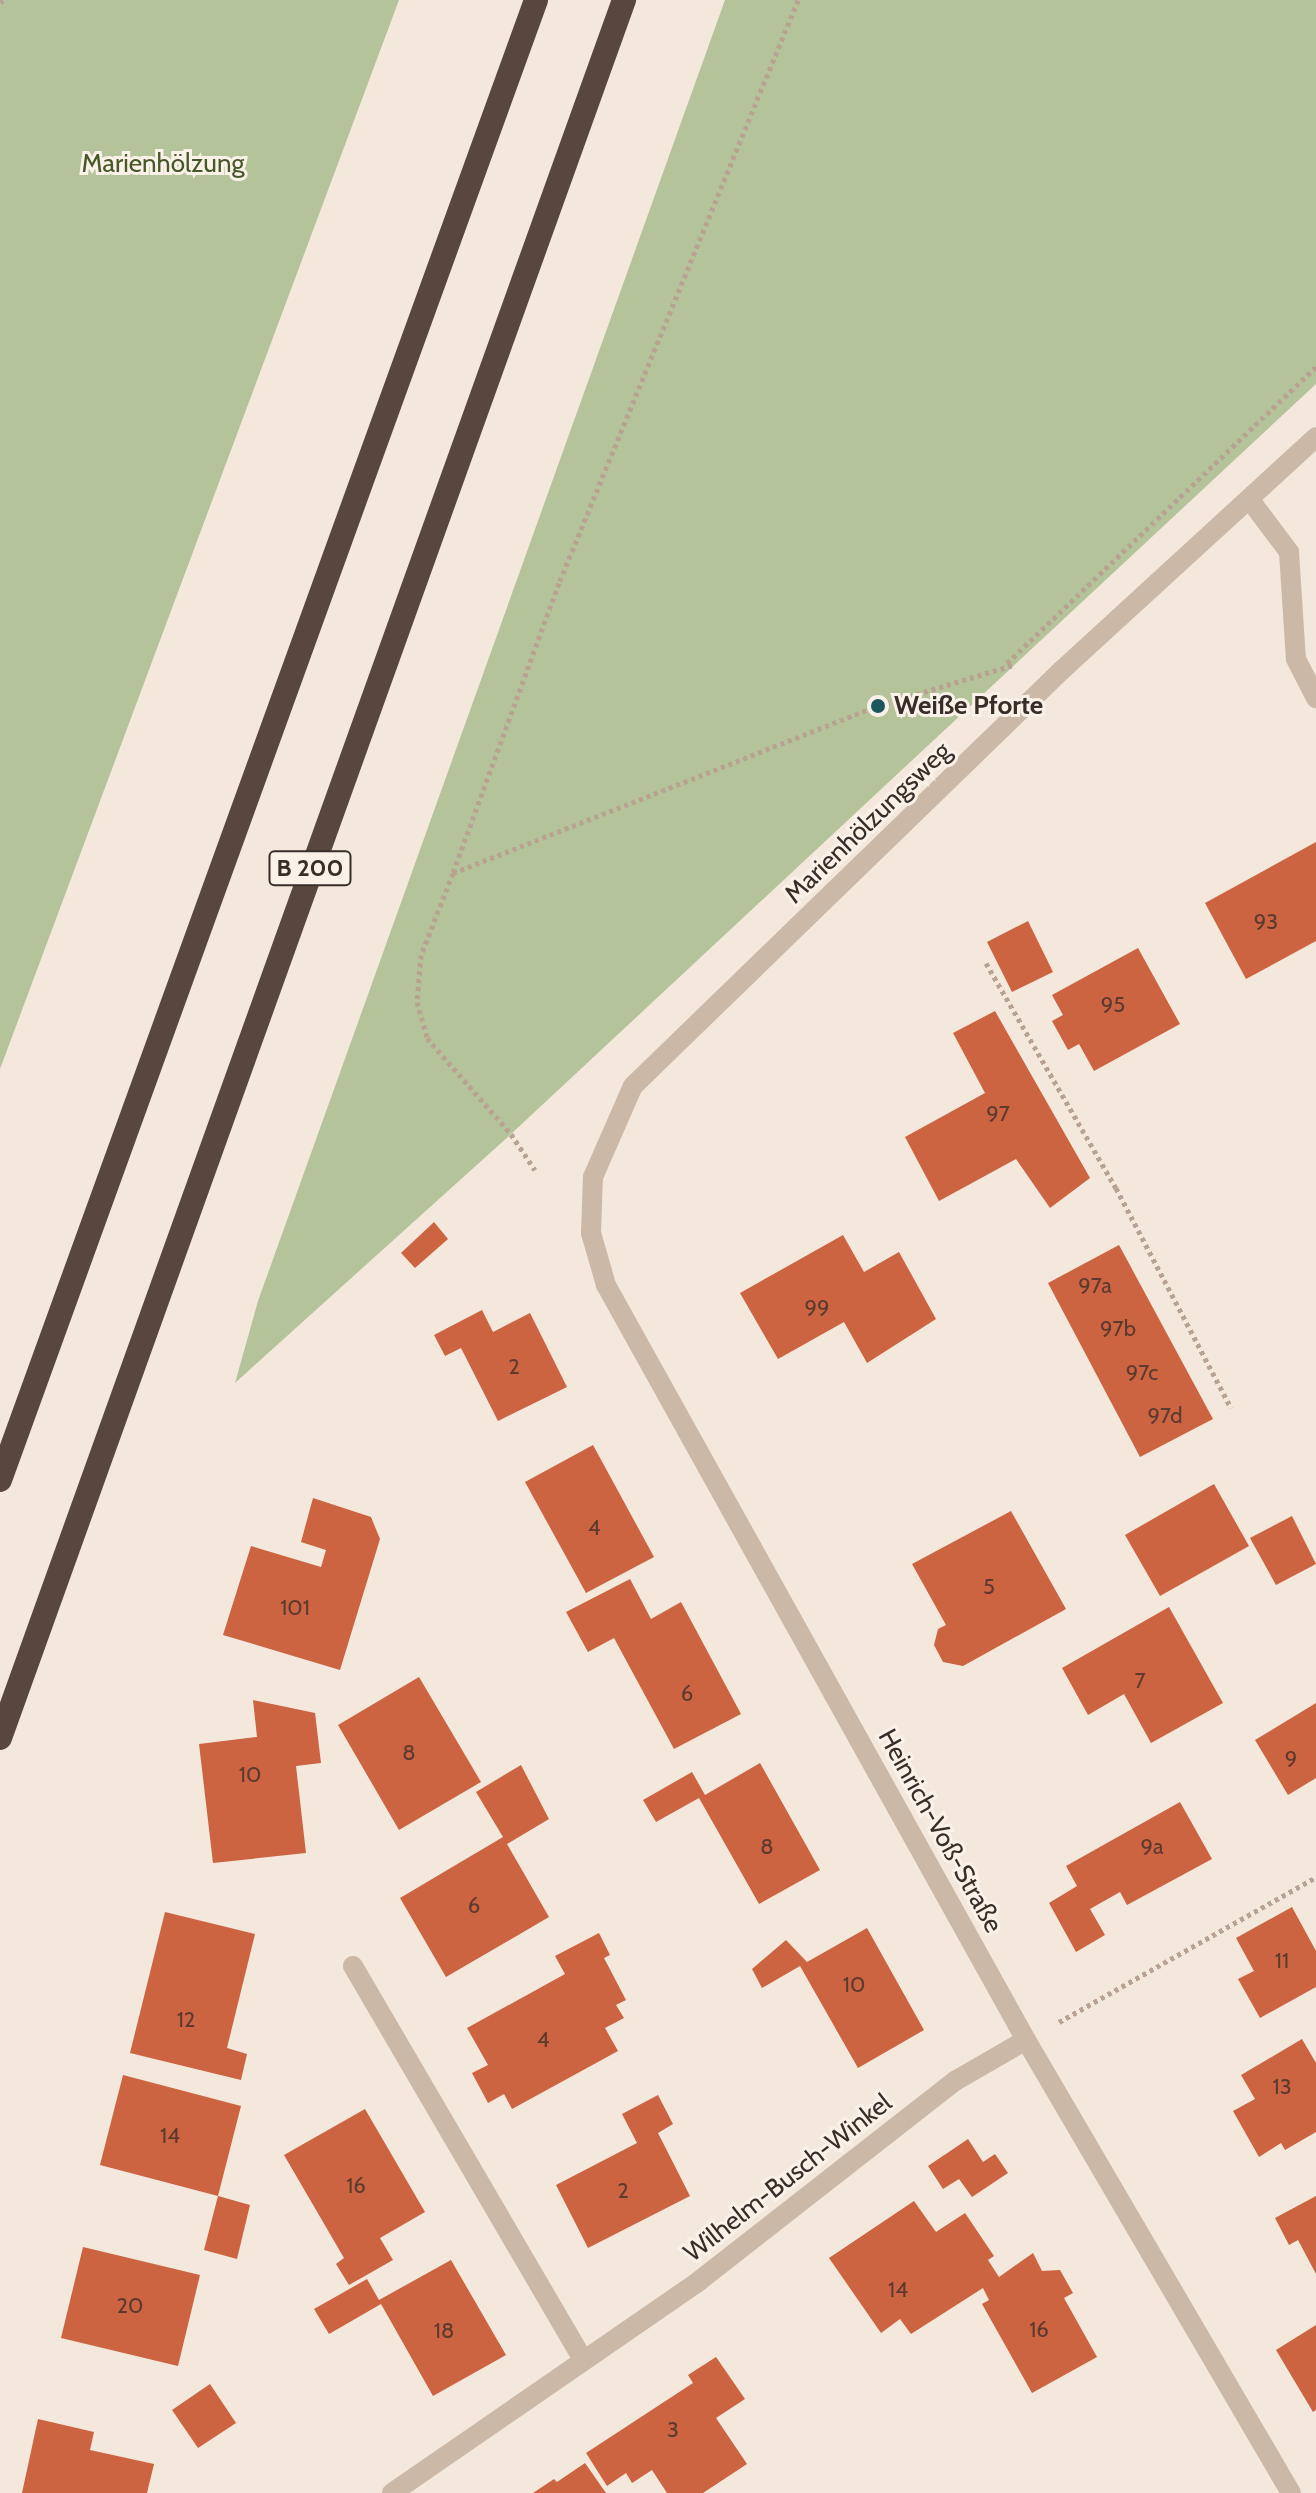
<!DOCTYPE html>
<meta charset="utf-8">
<style>
body{margin:0}
#map{position:relative;width:1316px;height:2493px;overflow:hidden;background:#f3e8db;font-family:Cabin,sans-serif}
div>[style]{position:absolute}
.green>*{inset:0;background:#b5c39b}
.building>*{inset:0;background:#cc6341}
.path>*{height:5px;margin-top:-2.5px;transform-origin:0;background:repeating-linear-gradient(90deg,#b8a291 0 4px,transparent 0 8px)}
.minor>*{height:20px;margin:-10px;padding:0 10px;transform-origin:10px;border-radius:10px;background:#ccb8a7}
.highway>*{height:24px;margin:-12px;padding:0 12px;transform-origin:12px;border-radius:12px;background:#59473e}
.dots>*{width:22px;height:22px;translate:-50% -50%;box-sizing:border-box;border:4px solid #faf2e8;border-radius:50%}
span{translate:-50% -50%;white-space:nowrap;text-align:center;line-height:1.15;-webkit-text-stroke:6px #faf2e8;paint-order:stroke}
.number-label{font-size:22px;color:#5d3a2e}
.number-label span{-webkit-text-stroke-width:0}
.shield-label span{padding:2px 6px;background:#faf2e8;border:2px solid;border-radius:6px;-webkit-text-stroke-width:0}
.shield-label{font-size:24px;color:#382d28;font-weight:700}
.park-label{font-size:26px;color:#47582a}
.poi-label{font-size:26px;color:#382d28;font-weight:700}
.left{translate:0 -50%;text-align:left}
.street-label{font-size:26px;color:#382d28}
</style>
<div id="map">
<div class="green">
<i style="clip-path:polygon(0 0,399px 0,0 1069px)"></i>
<i style="clip-path:polygon(725px 0,1316px 0,1316px 384px,511px 1134px,235px 1383px,258px 1301px)"></i>
</div>
<div class="building">
<i style="clip-path:polygon(1316px 842px,1316px 941px,1246px 979px,1205px 903px)"></i>
<i style="clip-path:polygon(1028px 921px,1053px 972px,1012px 992px,987px 942px)"></i>
<i style="clip-path:polygon(1138px 948px,1180px 1024px,1094px 1071px,1079px 1044px,1068px 1050px,1052px 1021px,1063px 1015px,1052px 995px)"></i>
<i style="clip-path:polygon(995px 1011px,1090px 1178px,1050px 1208px,1016px 1159px,939px 1201px,905px 1137px,985px 1093px,953px 1033px)"></i>
<i style="clip-path:polygon(434px 1222px,448px 1239px,415px 1268px,401px 1253px)"></i>
<i style="clip-path:polygon(843px 1235px,864px 1272px,899px 1252px,936px 1319px,867px 1363px,844px 1322px,778px 1359px,740px 1293px)"></i>
<i style="clip-path:polygon(1119px 1245px,1213px 1419px,1140px 1457px,1048px 1283px)"></i>
<i style="clip-path:polygon(482px 1310px,493px 1332px,530px 1313px,567px 1387px,498px 1421px,461px 1348px,445px 1356px,434px 1335px)"></i>
<i style="clip-path:polygon(593px 1445px,654px 1557px,586px 1593px,525px 1482px)"></i>
<i style="clip-path:polygon(1214px 1484px,1249px 1546px,1160px 1596px,1125px 1535px)"></i>
<i style="clip-path:polygon(313px 1498px,371px 1517px,380px 1539px,340px 1670px,223px 1635px,251px 1546px,321px 1567px,326px 1550px,301px 1542px)"></i>
<i style="clip-path:polygon(1011px 1511px,1066px 1609px,963px 1666px,943px 1662px,934px 1645px,938px 1629px,946px 1625px,912px 1564px)"></i>
<i style="clip-path:polygon(1292px 1516px,1316px 1564px,1276px 1585px,1250px 1538px)"></i>
<i style="clip-path:polygon(630px 1579px,651px 1619px,681px 1602px,741px 1714px,674px 1749px,614px 1638px,588px 1652px,566px 1612px)"></i>
<i style="clip-path:polygon(1169px 1607px,1223px 1703px,1151px 1743px,1124px 1694px,1088px 1715px,1062px 1668px)"></i>
<i style="clip-path:polygon(419px 1677px,481px 1782px,399px 1830px,338px 1725px)"></i>
<i style="clip-path:polygon(253px 1700px,315px 1713px,321px 1763px,296px 1766px,306px 1853px,213px 1863px,199px 1744px,257px 1737px)"></i>
<i style="clip-path:polygon(1316px 1703px,1316px 1778px,1288px 1795px,1255px 1740px)"></i>
<i style="clip-path:polygon(760px 1763px,820px 1870px,759px 1904px,699px 1798px,656px 1822px,643px 1800px,692px 1772px,705px 1795px)"></i>
<i style="clip-path:polygon(521px 1765px,549px 1819px,507px 1844px,549px 1917px,446px 1977px,400px 1898px,503px 1837px,476px 1792px)"></i>
<i style="clip-path:polygon(1180px 1802px,1212px 1859px,1127px 1905px,1120px 1892px,1090px 1909px,1105px 1935px,1076px 1952px,1049px 1903px,1077px 1886px,1066px 1866px)"></i>
<i style="clip-path:polygon(1292px 1907px,1316px 1951px,1316px 1987px,1260px 2018px,1238px 1979px,1254px 1971px,1236px 1938px)"></i>
<i style="clip-path:polygon(165px 1912px,255px 1934px,227px 2048px,247px 2054px,241px 2080px,130px 2053px)"></i>
<i style="clip-path:polygon(867px 1928px,924px 2030px,858px 2068px,800px 1966px,762px 1988px,752px 1969px,786px 1940px,807px 1962px)"></i>
<i style="clip-path:polygon(599px 1933px,610px 1955px,604px 1958px,626px 2000px,616px 2005px,624px 2018px,605px 2028px,618px 2051px,512px 2109px,504px 2094px,488px 2103px,472px 2073px,488px 2065px,467px 2028px,565px 1974px,555px 1956px)"></i>
<i style="clip-path:polygon(1302px 2039px,1316px 2063px,1316px 2132px,1285px 2150px,1281px 2143px,1259px 2157px,1233px 2111px,1255px 2099px,1241px 2075px)"></i>
<i style="clip-path:polygon(123px 2075px,241px 2106px,218px 2196px,100px 2165px)"></i>
<i style="clip-path:polygon(658px 2095px,673px 2124px,658px 2133px,690px 2196px,588px 2248px,556px 2185px,637px 2143px,622px 2114px)"></i>
<i style="clip-path:polygon(365px 2109px,425px 2212px,380px 2238px,393px 2260px,349px 2285px,336px 2264px,344px 2258px,284px 2155px)"></i>
<i style="clip-path:polygon(968px 2139px,983px 2162px,995px 2154px,1008px 2173px,972px 2197px,959px 2179px,943px 2189px,928px 2166px)"></i>
<i style="clip-path:polygon(218px 2196px,250px 2205px,237px 2259px,204px 2250px)"></i>
<i style="clip-path:polygon(1316px 2196px,1316px 2274px,1298px 2240px,1289px 2245px,1275px 2218px)"></i>
<i style="clip-path:polygon(914px 2201px,936px 2232px,965px 2213px,994px 2256px,988px 2260px,999px 2277px,1033px 2253px,1042px 2271px,1060px 2270px,1073px 2293px,1064px 2298px,1097px 2357px,1032px 2393px,982px 2304px,989px 2300px,983px 2288px,911px 2334px,900px 2319px,881px 2333px,829px 2258px)"></i>
<i style="clip-path:polygon(83px 2247px,200px 2275px,178px 2366px,61px 2338px)"></i>
<i style="clip-path:polygon(451px 2260px,506px 2355px,433px 2396px,381px 2304px,329px 2334px,314px 2309px,367px 2279px,379px 2300px)"></i>
<i style="clip-path:polygon(1316px 2325px,1316px 2410px,1313px 2412px,1276px 2350px)"></i>
<i style="clip-path:polygon(716px 2357px,745px 2399px,716px 2418px,747px 2464px,703px 2493px,667px 2493px,652px 2470px,632px 2483px,626px 2473px,607px 2486px,586px 2453px,693px 2383px,688px 2375px)"></i>
<i style="clip-path:polygon(210px 2384px,236px 2423px,198px 2448px,172px 2410px)"></i>
<i style="clip-path:polygon(38px 2419px,94px 2432px,90px 2450px,154px 2464px,147px 2493px,22px 2493px)"></i>
<i style="clip-path:polygon(585px 2463px,606px 2493px,533px 2493px,554px 2479px,557px 2482px)"></i>
</div>
<div class="path">
<i style="left:798px;top:0;width:630px;rotate:112.29deg"></i>
<i style="left:559px;top:583px;width:309px;rotate:110.1deg"></i>
<i style="left:453px;top:873px;width:457px;rotate:-21.5deg"></i>
<i style="left:878px;top:706px;width:141px;rotate:-16.9deg"></i>
<i style="left:0;top:2px;width:4px;rotate:-27deg"></i>
<i style="left:1007px;top:663px;width:428px;rotate:-43.8deg"></i>
<i style="left:453px;top:873px;width:88px;rotate:111.3deg"></i>
<i style="left:421px;top:955px;width:47px;rotate:94.9deg"></i>
<i style="left:417px;top:1002px;width:37px;rotate:74deg"></i>
<i style="left:427px;top:1038px;width:128px;rotate:48.8deg"></i>
<i style="left:511px;top:1134px;width:43px;rotate:56.3deg"></i>
<i style="left:986px;top:963px;width:260px;rotate:60deg"></i>
<i style="left:1116px;top:1188px;width:248px;rotate:62.4deg"></i>
<i style="left:1059px;top:2022px;width:295px;rotate:-29.4deg"></i>
</div>
<div class="minor">
<i style="left:1250px;top:500px;width:65px;rotate:53.1deg"></i>
<i style="left:1289px;top:552px;width:107px;rotate:86.3deg"></i>
<i style="left:1296px;top:659px;width:44px;rotate:62.9deg"></i>
<i style="left:353px;top:1966px;width:455px;rotate:59.7deg"></i>
<i style="left:392px;top:2493px;width:373px;rotate:-34.6deg"></i>
<i style="left:699px;top:2281px;width:325px;rotate:-38deg"></i>
<i style="left:955px;top:2081px;width:82px;rotate:-30deg"></i>
<i style="left:1291px;top:2493px;width:525px;rotate:-120.33deg"></i>
<i style="left:1026px;top:2040px;width:864px;rotate:-119.09deg"></i>
<i style="left:606px;top:1285px;width:54px;rotate:-106.1deg"></i>
<i style="left:591px;top:1233px;width:56px;rotate:-88deg"></i>
<i style="left:593px;top:1177px;width:99px;rotate:-66.3deg"></i>
<i style="left:633px;top:1086px;width:598px;rotate:-44.12deg"></i>
<i style="left:1062px;top:670px;width:345px;rotate:-42.5deg"></i>
</div>
<div class="highway">
<i style="left:0;top:1480px;width:1574px;rotate:-70.09deg"></i>
<i style="left:0;top:1738px;width:1847px;rotate:-70.25deg"></i>
</div>
<div class="dots">
<i style="left:878px;top:706px;background:#1b575c"></i>
</div>
<div class="number-label">
<span style="left:1266px;top:922px">93</span>
<span style="left:1113px;top:1005px">95</span>
<span style="left:998px;top:1114px">97</span>
<span style="left:1095px;top:1286px">97a</span>
<span style="left:817px;top:1308px">99</span>
<span style="left:1118px;top:1329px">97b</span>
<span style="left:514px;top:1367px">2</span>
<span style="left:1142px;top:1373px">97c</span>
<span style="left:1165px;top:1416px">97d</span>
<span style="left:594px;top:1528px">4</span>
<span style="left:989px;top:1587px">5</span>
<span style="left:295px;top:1608px">101</span>
<span style="left:1140px;top:1681px">7</span>
<span style="left:687px;top:1694px">6</span>
<span style="left:409px;top:1753px">8</span>
<span style="left:1291px;top:1759px">9</span>
<span style="left:250px;top:1775px">10</span>
<span style="left:767px;top:1847px">8</span>
<span style="left:1152px;top:1847px">9a</span>
<span style="left:474px;top:1906px">6</span>
<span style="left:1282px;top:1961px">11</span>
<span style="left:854px;top:1985px">10</span>
<span style="left:186px;top:2020px">12</span>
<span style="left:543px;top:2040px">4</span>
<span style="left:1282px;top:2087px">13</span>
<span style="left:170px;top:2136px">14</span>
<span style="left:356px;top:2186px">16</span>
<span style="left:623px;top:2191px">2</span>
<span style="left:898px;top:2290px">14</span>
<span style="left:130px;top:2306px">20</span>
<span style="left:1039px;top:2330px">16</span>
<span style="left:444px;top:2331px">18</span>
<span style="left:673px;top:2430px">3</span>
</div>
<div class="shield-label">
<span style="left:310px;top:868px">B 200</span>
</div>
<div class="park-label">
<span style="left:163px;top:164px">Marienhölzung</span>
</div>
<div class="poi-label">
<span class="left" style="left:894px;top:706px">Weiße Pforte</span>
</div>
<div class="street-label">
<span style="left:868px;top:823px;rotate:-44deg">Marienhölzungsweg</span>
<span style="left:940px;top:1831px;rotate:61deg">Heinrich-Voß-Straße</span>
<span style="left:788px;top:2178px;rotate:-38deg">Wilhelm-Busch-Winkel</span>
</div>
</div>
